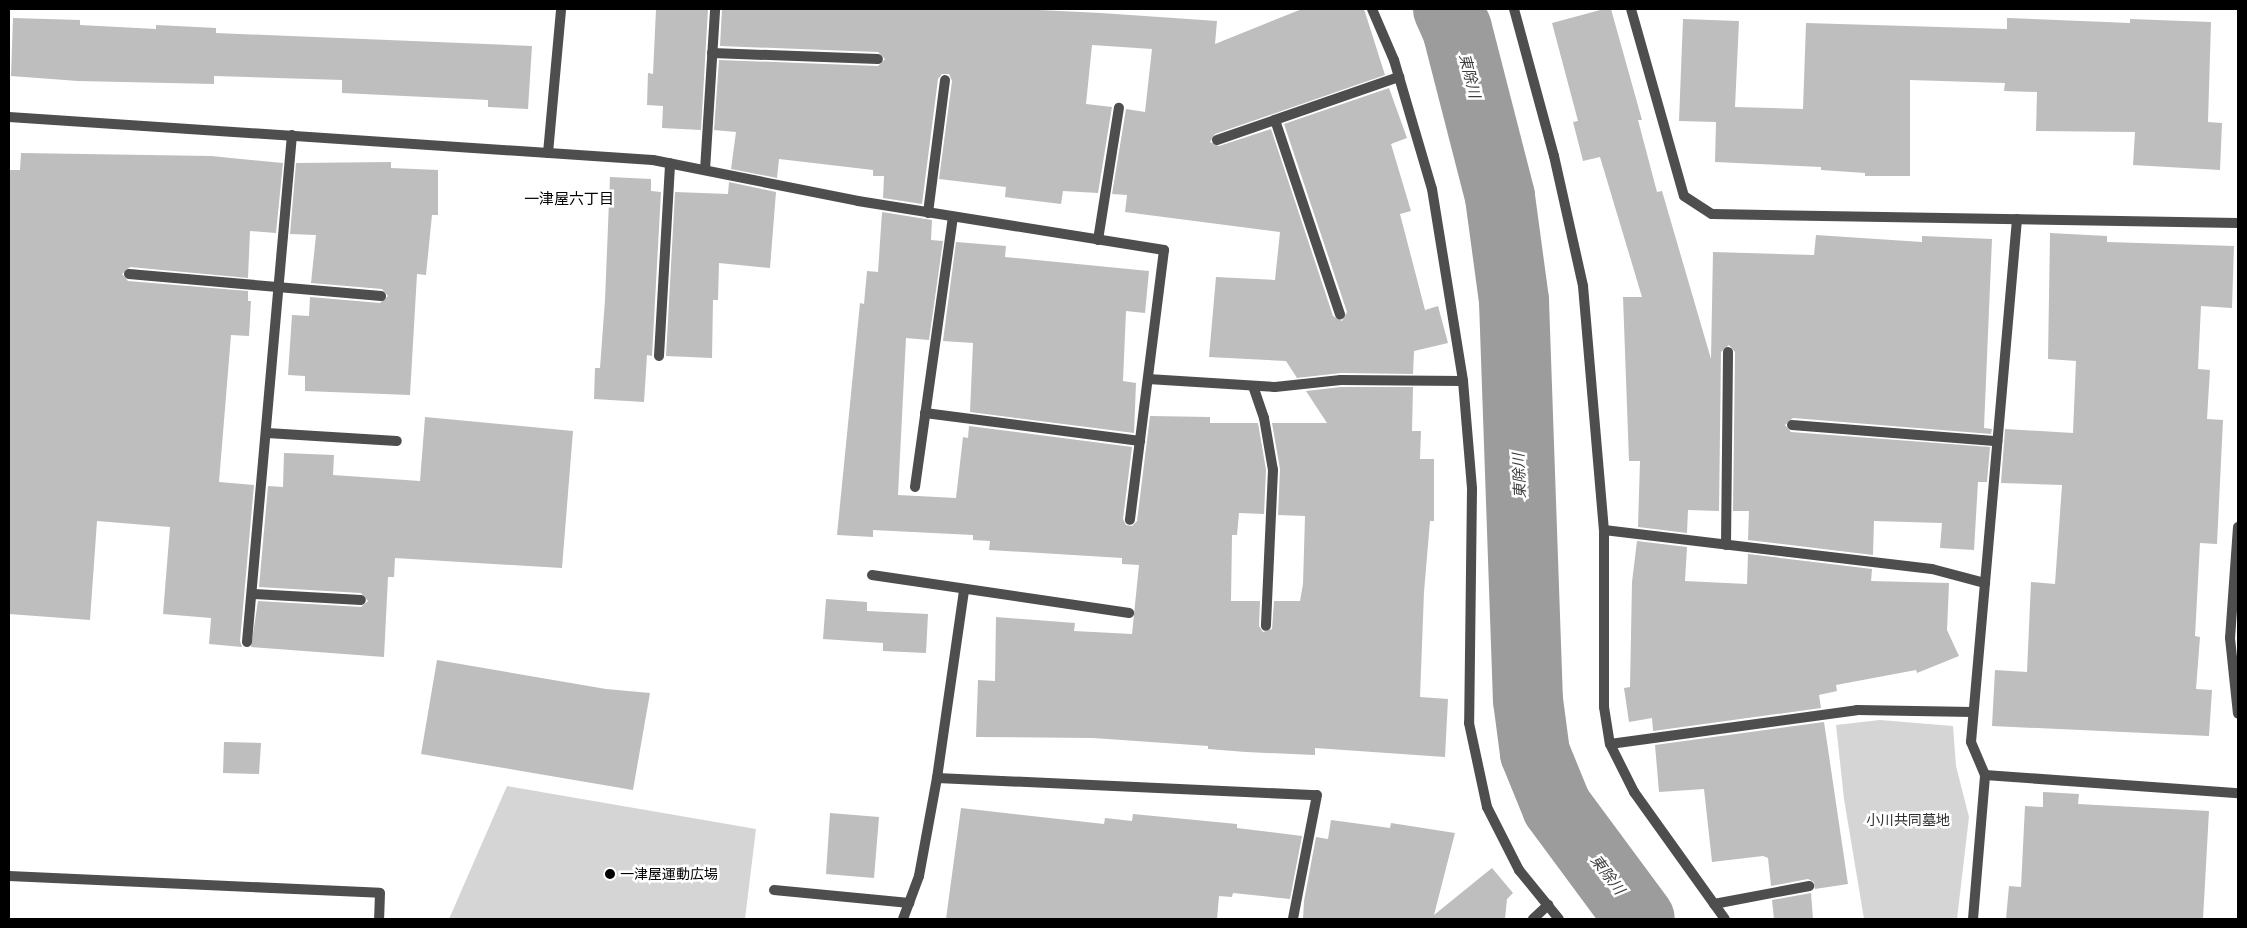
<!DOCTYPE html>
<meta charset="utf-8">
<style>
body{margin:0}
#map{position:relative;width:2247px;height:928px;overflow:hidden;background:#fff;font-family:"DejaVu Sans","Noto Sans JP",sans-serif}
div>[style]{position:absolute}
.green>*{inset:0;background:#d5d5d5}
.river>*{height:70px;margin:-35px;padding:0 35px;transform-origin:35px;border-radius:35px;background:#9c9c9c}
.building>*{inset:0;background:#bebebe}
.lane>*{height:10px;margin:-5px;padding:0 5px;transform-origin:5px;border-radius:5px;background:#4e4e4e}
.street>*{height:10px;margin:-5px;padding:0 5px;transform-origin:5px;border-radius:5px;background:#4e4e4e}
.dots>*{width:14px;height:14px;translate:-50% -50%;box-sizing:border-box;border:2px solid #fff;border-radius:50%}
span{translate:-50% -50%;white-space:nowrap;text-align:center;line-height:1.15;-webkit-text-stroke:5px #fff;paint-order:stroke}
.park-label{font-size:14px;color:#2c2c2c}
.poi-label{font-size:14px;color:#000}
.left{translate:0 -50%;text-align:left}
.water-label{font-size:15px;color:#3d3d3d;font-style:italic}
.neighbourhood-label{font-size:15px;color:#000}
.frame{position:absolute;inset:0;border:10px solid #000;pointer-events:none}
</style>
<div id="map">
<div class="green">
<i style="clip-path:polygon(1880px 720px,1953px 726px,1956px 766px,1969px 817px,1957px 919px,1864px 919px,1844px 799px,1836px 725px)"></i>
<i style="clip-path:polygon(507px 786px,756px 829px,745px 919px,449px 919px)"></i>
</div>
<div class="river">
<i style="left:1448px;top:9px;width:22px;rotate:66deg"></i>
<i style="left:1457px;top:29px;width:173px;rotate:75.6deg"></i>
<i style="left:1500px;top:197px;width:105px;rotate:82.3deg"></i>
<i style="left:1514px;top:301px;width:399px;rotate:88deg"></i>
<i style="left:1528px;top:700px;width:53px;rotate:82.5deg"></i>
<i style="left:1535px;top:753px;width:58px;rotate:67.8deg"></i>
<i style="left:1557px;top:807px;width:139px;rotate:53.5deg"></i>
</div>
<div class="building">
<i style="clip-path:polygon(656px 9px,708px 9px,701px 130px,662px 128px,663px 106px,647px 105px,648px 73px,653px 74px)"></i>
<i style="clip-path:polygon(722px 9px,1018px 9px,1101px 13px,1217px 21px,1215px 44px,1302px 9px,1364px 9px,1385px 75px,1215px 134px,1210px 142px,1219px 146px,1271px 129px,1333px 316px,1342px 321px,1347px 312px,1284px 124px,1389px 88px,1407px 138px,1391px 144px,1411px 211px,1400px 214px,1425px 310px,1438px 306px,1448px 343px,1414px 351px,1413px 374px,1341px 373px,1297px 378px,1286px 361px,1209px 357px,1216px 277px,1275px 280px,1280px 232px,1125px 212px,1127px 195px,1112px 194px,1126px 109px,1145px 112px,1152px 49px,1092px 45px,1086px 104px,1112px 107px,1098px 193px,1063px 191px,1061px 204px,1005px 197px,1006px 187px,939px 179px,952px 81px,949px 74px,942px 74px,938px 79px,922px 204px,883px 198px,884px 176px,873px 176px,873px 170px,779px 159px,777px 178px,731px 169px,736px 132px,714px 130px,719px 60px,878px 66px,885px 59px,878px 52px,720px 46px)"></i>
<i style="clip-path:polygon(1604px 9px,1611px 9px,1642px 120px,1638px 120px,1657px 192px,1662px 191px,1711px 359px,1713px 252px,1814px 255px,1816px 235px,1922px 242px,1922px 236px,1992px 239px,1984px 428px,1992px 429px,1991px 434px,1793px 418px,1785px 425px,1791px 432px,1990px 447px,1987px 482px,1978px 482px,1974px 550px,1940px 548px,1942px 523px,1874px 521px,1873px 555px,1748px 540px,1749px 511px,1733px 511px,1735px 352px,1729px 345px,1721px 352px,1719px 511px,1688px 510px,1687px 533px,1638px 527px,1640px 461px,1629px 461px,1623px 297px,1642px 297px,1600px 157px,1583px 161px,1573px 122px,1578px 121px,1552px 23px)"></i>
<i style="clip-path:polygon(13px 18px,80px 20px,80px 25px,156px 29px,156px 25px,216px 28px,216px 33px,532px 46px,528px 109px,488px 107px,488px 100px,342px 93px,342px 80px,214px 76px,214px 84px,78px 81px,11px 76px)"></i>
<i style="clip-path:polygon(2007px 18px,2130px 23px,2130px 19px,2211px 22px,2208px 122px,2222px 123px,2220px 170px,2133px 165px,2135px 132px,2036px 131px,2037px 92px,2004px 91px,2005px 83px,1910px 80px,1910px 176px,1865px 176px,1865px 173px,1821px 170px,1821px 167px,1715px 162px,1716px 122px,1679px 121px,1683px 19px,1739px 21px,1735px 107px,1803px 109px,1806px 23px,2007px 29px)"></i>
<i style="clip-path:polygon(21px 153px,211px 156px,283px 163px,276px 233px,250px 231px,248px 278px,130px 267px,122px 274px,128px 281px,248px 291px,248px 301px,251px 301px,249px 336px,231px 335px,219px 482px,254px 485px,240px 641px,242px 647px,209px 644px,211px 618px,163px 614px,170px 527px,97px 521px,90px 620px,9px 614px,9px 170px,20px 170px)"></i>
<i style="clip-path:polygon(391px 162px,391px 168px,438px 170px,438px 215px,432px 215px,426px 275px,417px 274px,410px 395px,305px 391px,305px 376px,288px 375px,292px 315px,309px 316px,310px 297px,380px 303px,388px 296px,382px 289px,311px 283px,316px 235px,290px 234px,296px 163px)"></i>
<i style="clip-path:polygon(610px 177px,651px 179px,651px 191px,661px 192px,652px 356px,647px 355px,644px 402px,594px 399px,595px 368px,600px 368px,605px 300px)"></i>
<i style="clip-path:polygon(729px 182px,776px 192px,770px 268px,719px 263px,718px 300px,713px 300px,712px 358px,666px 356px,675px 192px,728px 194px)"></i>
<i style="clip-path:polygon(882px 212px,932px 220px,931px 240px,943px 241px,929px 340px,906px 338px,898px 495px,956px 498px,963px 437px,968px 438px,969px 426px,1132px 447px,1123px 519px,1126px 525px,1132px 526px,1137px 521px,1150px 416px,1210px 417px,1210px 423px,1258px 423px,1266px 470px,1264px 514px,1239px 513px,1237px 535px,1232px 535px,1231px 601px,1260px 601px,1259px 626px,1263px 632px,1272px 629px,1274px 601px,1300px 601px,1303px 584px,1305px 516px,1278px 515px,1280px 469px,1272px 423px,1327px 423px,1306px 391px,1341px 387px,1413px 387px,1412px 431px,1421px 431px,1420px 459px,1434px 459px,1434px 521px,1430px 521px,1424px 592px,1420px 697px,1448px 699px,1445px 757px,1315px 748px,1315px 755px,1246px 752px,1208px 749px,1208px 746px,1093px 738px,976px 737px,978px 680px,995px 681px,996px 617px,1075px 623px,1074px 631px,1132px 634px,1139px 565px,1122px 564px,1122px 558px,989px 550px,990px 541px,973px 540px,973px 535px,873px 530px,873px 537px,837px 535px,860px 303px,864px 304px,867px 271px,878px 272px)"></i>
<i style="clip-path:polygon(2050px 233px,2107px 236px,2107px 242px,2234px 246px,2232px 308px,2201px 306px,2198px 369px,2210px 370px,2207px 419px,2223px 420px,2217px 544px,2200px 543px,2195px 636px,2200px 637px,2196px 689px,2212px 690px,2209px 736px,1992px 726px,1995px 670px,2027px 672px,2031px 582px,2055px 584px,2062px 485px,2001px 483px,2005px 429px,2073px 433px,2076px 361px,2048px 359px)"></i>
<i style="clip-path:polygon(956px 242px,1006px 246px,1005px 257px,1149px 271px,1145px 313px,1126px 311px,1123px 381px,1136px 383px,1134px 433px,970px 412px,973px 343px,943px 341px)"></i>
<i style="clip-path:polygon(425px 417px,573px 431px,562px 568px,395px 558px,394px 577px,388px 577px,384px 657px,251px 647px,258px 601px,361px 607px,368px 601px,361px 593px,259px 587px,268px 486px,283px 487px,284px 453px,334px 455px,333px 475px,420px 481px)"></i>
<i style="clip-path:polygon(1637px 541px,1687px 547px,1685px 581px,1747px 584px,1748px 554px,1872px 569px,1871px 581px,1949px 583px,1947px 630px,1959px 656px,1917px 673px,1916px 670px,1836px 685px,1837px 691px,1819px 695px,1821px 708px,1653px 731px,1652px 718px,1629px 722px,1624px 688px,1630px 687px,1632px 582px)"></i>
<i style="clip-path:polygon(826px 599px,867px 602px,867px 611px,928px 614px,926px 653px,883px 651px,883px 643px,823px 639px)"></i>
<i style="clip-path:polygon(437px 660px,606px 689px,650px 693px,633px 790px,421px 754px)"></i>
<i style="clip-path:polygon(1824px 722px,1848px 884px,1815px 889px,1814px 882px,1808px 879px,1771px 886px,1768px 858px,1763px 856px,1712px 862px,1704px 789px,1659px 792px,1655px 745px)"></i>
<i style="clip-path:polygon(224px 742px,261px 743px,259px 774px,223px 773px)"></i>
<i style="clip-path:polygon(2043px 792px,2079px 794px,2078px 804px,2209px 811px,2203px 919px,2006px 919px,2009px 886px,2021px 887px,2025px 806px,2043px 807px)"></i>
<i style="clip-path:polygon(961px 808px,1104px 824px,1105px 818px,1132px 821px,1133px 814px,1237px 824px,1237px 828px,1302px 836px,1290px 899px,1233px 893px,1232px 897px,1219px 896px,1217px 919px,946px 919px)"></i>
<i style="clip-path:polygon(830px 813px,879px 817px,874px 878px,826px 874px)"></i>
<i style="clip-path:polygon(1331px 820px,1390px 828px,1391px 823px,1455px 833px,1434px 915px,1492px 868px,1513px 893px,1507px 899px,1505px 919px,1303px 919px,1304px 901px,1316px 837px,1328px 839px)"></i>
<i style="clip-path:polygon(1811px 893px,1813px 919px,1774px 919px,1772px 900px)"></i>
</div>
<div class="lane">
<i style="left:548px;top:153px;width:145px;rotate:-84.8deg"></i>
<i style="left:659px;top:356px;width:193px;rotate:-86.7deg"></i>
<i style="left:1253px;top:386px;width:34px;rotate:71deg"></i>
<i style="left:1264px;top:418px;width:53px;rotate:80.2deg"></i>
<i style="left:1273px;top:470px;width:156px;rotate:92.6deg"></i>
<i style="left:872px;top:575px;width:260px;rotate:8.4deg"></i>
<i style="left:937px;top:778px;width:190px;rotate:-81.8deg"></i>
<i style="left:774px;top:890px;width:136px;rotate:5.5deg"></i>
<i style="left:1714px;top:904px;width:97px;rotate:-10.7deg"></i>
</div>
<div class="street">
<i style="left:1372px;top:9px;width:56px;rotate:66.7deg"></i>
<i style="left:1394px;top:60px;width:134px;rotate:73.6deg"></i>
<i style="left:1432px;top:189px;width:194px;rotate:80.8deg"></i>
<i style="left:1463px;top:381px;width:108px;rotate:85.2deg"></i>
<i style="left:1472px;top:489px;width:234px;rotate:90.7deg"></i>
<i style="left:1469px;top:723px;width:86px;rotate:77.9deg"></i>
<i style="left:1487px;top:807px;width:71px;rotate:63.1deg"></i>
<i style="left:1519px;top:870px;width:63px;rotate:50.8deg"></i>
<i style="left:1514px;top:9px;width:152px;rotate:74.8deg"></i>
<i style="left:1554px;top:156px;width:133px;rotate:77.4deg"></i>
<i style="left:1583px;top:286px;width:245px;rotate:85.1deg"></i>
<i style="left:1604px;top:530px;width:177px;rotate:90deg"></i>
<i style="left:1604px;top:707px;width:37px;rotate:81deg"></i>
<i style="left:1610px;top:744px;width:54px;rotate:63.4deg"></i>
<i style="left:1634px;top:792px;width:156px;rotate:54.4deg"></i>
<i style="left:1631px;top:9px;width:194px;rotate:74.2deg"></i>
<i style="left:1684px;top:196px;width:33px;rotate:33deg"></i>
<i style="left:1712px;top:214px;width:526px;rotate:0.98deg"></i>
<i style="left:712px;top:53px;width:166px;rotate:2.1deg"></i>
<i style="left:9px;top:117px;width:645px;rotate:3.82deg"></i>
<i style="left:653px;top:160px;width:209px;rotate:11.3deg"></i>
<i style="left:858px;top:201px;width:310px;rotate:9.1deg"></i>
<i style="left:1164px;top:250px;width:272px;rotate:97.2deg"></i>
<i style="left:1275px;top:120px;width:205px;rotate:71.5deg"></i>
<i style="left:1217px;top:140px;width:193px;rotate:-19.1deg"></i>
<i style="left:705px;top:170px;width:161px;rotate:-86.4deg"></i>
<i style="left:928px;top:213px;width:134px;rotate:-82.7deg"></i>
<i style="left:1098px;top:240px;width:134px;rotate:-81deg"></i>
<i style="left:129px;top:274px;width:253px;rotate:5deg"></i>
<i style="left:1148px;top:379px;width:127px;rotate:3.6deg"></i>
<i style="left:1275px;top:387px;width:66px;rotate:-6.1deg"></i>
<i style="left:1341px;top:380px;width:122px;rotate:0.5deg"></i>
<i style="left:925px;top:413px;width:217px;rotate:7.4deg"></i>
<i style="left:1792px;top:425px;width:206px;rotate:4.5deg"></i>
<i style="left:267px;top:433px;width:130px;rotate:3.5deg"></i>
<i style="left:915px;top:487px;width:273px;rotate:-82deg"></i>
<i style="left:2238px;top:527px;width:111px;rotate:94.1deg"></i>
<i style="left:2230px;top:638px;width:76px;rotate:84deg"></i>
<i style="left:1604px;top:530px;width:330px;rotate:6.8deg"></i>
<i style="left:1932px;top:569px;width:55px;rotate:14.8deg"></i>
<i style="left:1726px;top:545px;width:193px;rotate:-89.4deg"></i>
<i style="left:252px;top:594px;width:109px;rotate:3.2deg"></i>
<i style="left:247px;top:642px;width:509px;rotate:-84.93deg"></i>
<i style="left:1610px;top:744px;width:249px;rotate:-7.8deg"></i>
<i style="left:1857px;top:710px;width:116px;rotate:1deg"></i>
<i style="left:1985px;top:775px;width:254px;rotate:4.1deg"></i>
<i style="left:9px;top:876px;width:371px;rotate:2.6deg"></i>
<i style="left:380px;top:893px;width:26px;rotate:92deg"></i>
<i style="left:903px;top:919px;width:46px;rotate:-69.6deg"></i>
<i style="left:919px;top:876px;width:100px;rotate:-79.6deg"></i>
<i style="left:937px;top:778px;width:380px;rotate:2.6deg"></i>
<i style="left:1317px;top:795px;width:126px;rotate:101deg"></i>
<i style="left:1533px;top:919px;width:21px;rotate:-43deg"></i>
<i style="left:1973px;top:919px;width:144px;rotate:-85.2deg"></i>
<i style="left:1985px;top:775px;width:36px;rotate:-113deg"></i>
<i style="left:1971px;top:742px;width:525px;rotate:-84.97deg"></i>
</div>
<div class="dots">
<i style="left:610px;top:874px;background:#000"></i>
</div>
<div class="park-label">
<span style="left:1908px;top:820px">小川共同墓地</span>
</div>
<div class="poi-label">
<span class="left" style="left:620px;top:874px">一津屋運動広場</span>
</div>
<div class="water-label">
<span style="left:1469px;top:76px;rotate:76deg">東除川</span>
<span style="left:1520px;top:476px;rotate:-92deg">東除川</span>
<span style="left:1607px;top:875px;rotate:53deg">東除川</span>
</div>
<div class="neighbourhood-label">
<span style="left:569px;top:200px">一津屋六丁目</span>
</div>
<div class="frame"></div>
</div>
